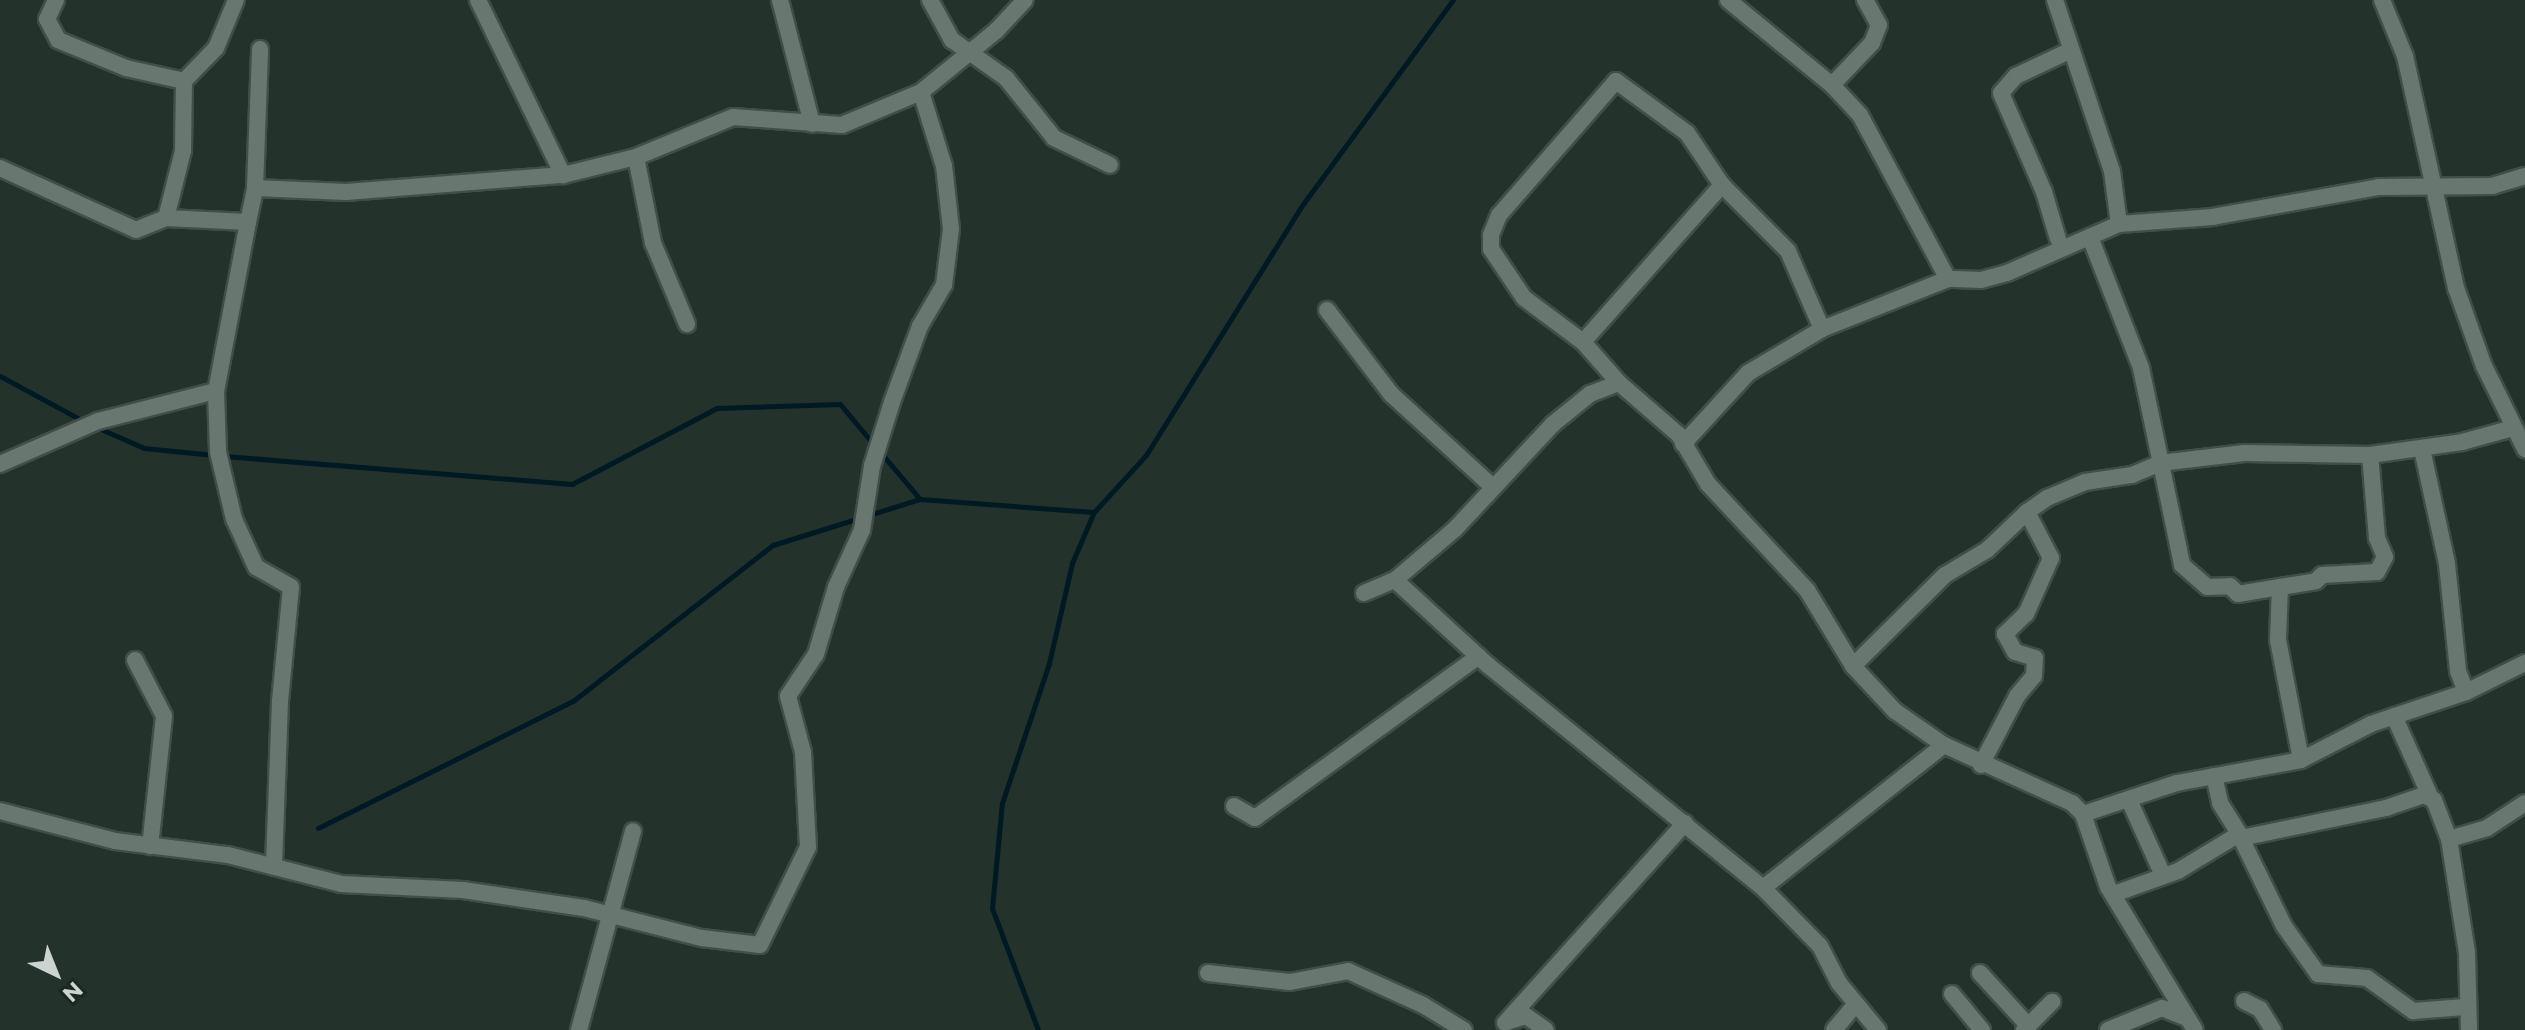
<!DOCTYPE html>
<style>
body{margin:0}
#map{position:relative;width:2525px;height:1030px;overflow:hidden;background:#24322c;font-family:Montserrat,sans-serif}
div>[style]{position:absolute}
.stream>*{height:5px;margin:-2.5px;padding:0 2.5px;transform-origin:2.5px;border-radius:2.5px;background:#001923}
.roads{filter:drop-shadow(2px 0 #414e49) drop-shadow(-2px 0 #414e49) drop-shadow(0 2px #414e49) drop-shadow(0 -2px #414e49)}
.minor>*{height:16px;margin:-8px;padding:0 8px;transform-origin:8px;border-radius:8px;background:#687871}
span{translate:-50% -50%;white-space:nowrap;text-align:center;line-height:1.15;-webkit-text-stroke:6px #1a2822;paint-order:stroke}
.north{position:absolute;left:16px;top:934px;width:80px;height:80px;-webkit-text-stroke:6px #1a2822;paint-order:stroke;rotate:137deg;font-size:22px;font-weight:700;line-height:32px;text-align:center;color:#cbd4d0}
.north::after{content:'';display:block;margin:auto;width:28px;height:36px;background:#cbd4d0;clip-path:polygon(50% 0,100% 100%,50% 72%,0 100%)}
</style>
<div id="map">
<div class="stream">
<i style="left:0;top:376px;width:99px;rotate:28.4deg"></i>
<i style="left:96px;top:427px;width:52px;rotate:23.6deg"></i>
<i style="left:144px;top:448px;width:70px;rotate:5.7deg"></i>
<i style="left:881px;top:453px;width:60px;rotate:49.7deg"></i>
<i style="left:224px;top:456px;width:349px;rotate:4.6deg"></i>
<i style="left:572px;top:484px;width:164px;rotate:-27.7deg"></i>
<i style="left:717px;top:408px;width:123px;rotate:-1.9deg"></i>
<i style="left:840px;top:404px;width:55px;rotate:50.2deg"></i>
<i style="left:318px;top:828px;width:285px;rotate:-26.5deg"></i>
<i style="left:573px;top:701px;width:254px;rotate:-38deg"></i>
<i style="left:773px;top:545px;width:154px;rotate:-17.4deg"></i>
<i style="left:920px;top:499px;width:174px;rotate:4.3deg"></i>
<i style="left:1094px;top:512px;width:77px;rotate:-47.6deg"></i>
<i style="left:1146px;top:455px;width:296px;rotate:-58deg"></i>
<i style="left:1303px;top:204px;width:253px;rotate:-53.7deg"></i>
<i style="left:1038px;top:1030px;width:130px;rotate:-110.7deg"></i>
<i style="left:992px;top:908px;width:105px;rotate:-84.6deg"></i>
<i style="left:1002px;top:803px;width:148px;rotate:-71.4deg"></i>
<i style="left:1049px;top:663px;width:103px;rotate:-77deg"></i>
<i style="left:1072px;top:563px;width:56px;rotate:-66.7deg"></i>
</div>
<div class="roads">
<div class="minor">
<i style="left:56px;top:0;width:21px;rotate:115deg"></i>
<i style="left:47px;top:19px;width:24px;rotate:62deg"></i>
<i style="left:58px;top:40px;width:74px;rotate:22.4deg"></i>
<i style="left:126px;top:68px;width:59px;rotate:12.6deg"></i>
<i style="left:184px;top:81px;width:46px;rotate:-45.9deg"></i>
<i style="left:216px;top:48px;width:52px;rotate:-67.4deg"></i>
<i style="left:478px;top:0;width:195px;rotate:64.1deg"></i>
<i style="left:780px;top:0;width:128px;rotate:75.5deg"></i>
<i style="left:930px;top:0;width:46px;rotate:61.2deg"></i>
<i style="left:952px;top:40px;width:66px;rotate:35.1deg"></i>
<i style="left:1006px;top:78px;width:77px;rotate:51.3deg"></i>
<i style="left:1054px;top:138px;width:62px;rotate:25.7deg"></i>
<i style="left:1728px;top:0;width:134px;rotate:39.3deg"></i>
<i style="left:1832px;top:85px;width:41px;rotate:47deg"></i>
<i style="left:1860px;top:115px;width:186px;rotate:61.8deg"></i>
<i style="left:2055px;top:0;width:180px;rotate:71.6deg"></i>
<i style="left:2112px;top:171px;width:53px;rotate:82.5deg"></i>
<i style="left:2382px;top:0;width:61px;rotate:67.7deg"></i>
<i style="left:2405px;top:56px;width:238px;rotate:77.6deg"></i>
<i style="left:2456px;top:288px;width:83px;rotate:70.3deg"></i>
<i style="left:2484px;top:366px;width:93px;rotate:63.7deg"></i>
<i style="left:1832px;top:85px;width:58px;rotate:-46.4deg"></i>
<i style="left:1872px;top:43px;width:19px;rotate:-69deg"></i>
<i style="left:1879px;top:25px;width:29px;rotate:-119deg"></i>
<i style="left:636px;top:157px;width:88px;rotate:78.8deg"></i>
<i style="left:653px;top:243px;width:88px;rotate:67.2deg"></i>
<i style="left:0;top:168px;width:149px;rotate:24.5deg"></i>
<i style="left:136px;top:230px;width:32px;rotate:-22deg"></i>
<i style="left:166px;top:218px;width:82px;rotate:2.8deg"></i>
<i style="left:248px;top:222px;width:35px;rotate:-78deg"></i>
<i style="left:255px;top:188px;width:91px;rotate:2.5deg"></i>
<i style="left:346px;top:192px;width:218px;rotate:-4.5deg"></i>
<i style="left:563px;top:175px;width:75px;rotate:-13.9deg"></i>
<i style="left:636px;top:157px;width:105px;rotate:-22.4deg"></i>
<i style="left:733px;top:117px;width:109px;rotate:4.2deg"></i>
<i style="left:842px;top:125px;width:86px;rotate:-22.7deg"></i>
<i style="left:921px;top:92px;width:97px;rotate:-39.1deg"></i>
<i style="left:996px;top:31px;width:42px;rotate:-46.9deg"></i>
<i style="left:2525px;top:176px;width:34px;rotate:163deg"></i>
<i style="left:2493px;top:186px;width:114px;rotate:179.5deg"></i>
<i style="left:2379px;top:187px;width:169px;rotate:169.8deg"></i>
<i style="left:2213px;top:217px;width:94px;rotate:175.7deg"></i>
<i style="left:2119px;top:224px;width:122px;rotate:156.4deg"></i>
<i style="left:2007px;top:273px;width:27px;rotate:165deg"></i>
<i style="left:1981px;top:280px;width:33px;rotate:-178deg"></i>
<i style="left:1948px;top:279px;width:136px;rotate:158.4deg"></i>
<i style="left:1822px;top:329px;width:85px;rotate:-113.6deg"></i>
<i style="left:1788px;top:251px;width:93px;rotate:-135deg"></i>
<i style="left:1722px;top:185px;width:63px;rotate:-123.9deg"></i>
<i style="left:1687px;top:133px;width:88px;rotate:-143.8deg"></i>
<i style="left:1616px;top:81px;width:178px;rotate:131.1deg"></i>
<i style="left:1499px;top:215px;width:22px;rotate:112deg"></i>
<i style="left:1491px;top:235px;width:14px;rotate:90deg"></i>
<i style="left:1491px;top:249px;width:59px;rotate:56deg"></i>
<i style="left:1524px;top:298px;width:74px;rotate:36.7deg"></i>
<i style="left:1583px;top:342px;width:55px;rotate:48.7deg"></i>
<i style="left:1619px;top:383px;width:79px;rotate:40.9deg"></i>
<i style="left:1679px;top:435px;width:57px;rotate:59.4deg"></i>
<i style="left:1708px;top:484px;width:145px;rotate:47deg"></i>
<i style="left:1807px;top:590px;width:89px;rotate:58.8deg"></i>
<i style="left:1853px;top:666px;width:62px;rotate:47deg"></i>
<i style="left:1895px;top:711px;width:60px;rotate:34.8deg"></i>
<i style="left:1944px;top:745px;width:141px;rotate:24.4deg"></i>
<i style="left:2072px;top:803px;width:16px;rotate:45deg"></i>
<i style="left:2083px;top:814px;width:99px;rotate:-18.3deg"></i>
<i style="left:2177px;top:783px;width:126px;rotate:-10.5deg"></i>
<i style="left:2301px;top:760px;width:79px;rotate:-27.2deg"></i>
<i style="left:2371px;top:724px;width:100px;rotate:-18.6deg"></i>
<i style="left:2466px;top:692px;width:66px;rotate:-26.2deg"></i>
<i style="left:255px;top:188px;width:139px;rotate:-87.9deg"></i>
<i style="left:166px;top:218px;width:69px;rotate:-75.8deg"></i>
<i style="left:183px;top:151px;width:70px;rotate:-89.2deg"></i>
<i style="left:248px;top:222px;width:172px;rotate:100.7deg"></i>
<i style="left:216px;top:391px;width:61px;rotate:88.1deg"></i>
<i style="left:218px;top:452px;width:69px;rotate:76.6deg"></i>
<i style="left:234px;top:519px;width:53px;rotate:65.4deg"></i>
<i style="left:256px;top:567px;width:40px;rotate:29.7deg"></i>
<i style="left:291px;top:587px;width:115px;rotate:95.5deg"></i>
<i style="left:280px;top:701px;width:166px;rotate:92.1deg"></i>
<i style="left:2090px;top:237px;width:141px;rotate:68.7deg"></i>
<i style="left:2141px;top:368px;width:201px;rotate:78.2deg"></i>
<i style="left:2182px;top:565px;width:33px;rotate:41deg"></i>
<i style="left:2207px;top:587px;width:23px;rotate:-2deg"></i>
<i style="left:2230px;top:586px;width:11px;rotate:45deg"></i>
<i style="left:2238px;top:594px;width:43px;rotate:-9.5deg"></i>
<i style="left:2280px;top:587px;width:53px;rotate:92.2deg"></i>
<i style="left:2278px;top:640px;width:122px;rotate:79.1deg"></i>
<i style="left:2058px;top:239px;width:49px;rotate:-106.6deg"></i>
<i style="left:2044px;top:192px;width:108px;rotate:-113.5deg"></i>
<i style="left:2001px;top:93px;width:23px;rotate:-49deg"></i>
<i style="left:2016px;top:76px;width:61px;rotate:-25.3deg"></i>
<i style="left:1327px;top:310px;width:106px;rotate:52.7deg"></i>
<i style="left:1391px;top:394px;width:138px;rotate:42.4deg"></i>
<i style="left:1583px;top:342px;width:210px;rotate:-48.5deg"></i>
<i style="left:1683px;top:444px;width:96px;rotate:-47.5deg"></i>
<i style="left:1748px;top:373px;width:86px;rotate:-30.7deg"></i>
<i style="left:2422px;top:449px;width:118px;rotate:77.7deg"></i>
<i style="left:2447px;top:564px;width:108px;rotate:84.1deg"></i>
<i style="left:2458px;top:671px;width:22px;rotate:69deg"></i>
<i style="left:0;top:464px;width:107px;rotate:-23.7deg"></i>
<i style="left:98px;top:421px;width:122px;rotate:-14.3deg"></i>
<i style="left:1395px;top:580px;width:127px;rotate:42.5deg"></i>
<i style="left:1489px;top:666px;width:353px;rotate:39deg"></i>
<i style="left:2280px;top:587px;width:36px;rotate:-9deg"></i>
<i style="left:2316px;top:581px;width:8px;rotate:-45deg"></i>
<i style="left:2322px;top:575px;width:55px;rotate:-3.1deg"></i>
<i style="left:2377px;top:572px;width:17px;rotate:-62deg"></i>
<i style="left:2385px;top:557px;width:21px;rotate:-113deg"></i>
<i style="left:2377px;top:538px;width:83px;rotate:-94.8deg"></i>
<i style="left:1364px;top:593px;width:34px;rotate:-23deg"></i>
<i style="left:1395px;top:580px;width:79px;rotate:-40.4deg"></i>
<i style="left:1455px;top:529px;width:144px;rotate:-47deg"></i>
<i style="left:1553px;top:424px;width:48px;rotate:-39deg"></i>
<i style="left:1590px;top:394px;width:31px;rotate:-21deg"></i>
<i style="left:135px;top:660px;width:63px;rotate:62.6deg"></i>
<i style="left:164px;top:716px;width:131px;rotate:96.1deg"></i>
<i style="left:1853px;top:666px;width:129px;rotate:-44.7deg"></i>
<i style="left:1945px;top:575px;width:49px;rotate:-30.8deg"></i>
<i style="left:1987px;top:550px;width:55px;rotate:-43.5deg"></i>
<i style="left:2394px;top:716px;width:88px;rotate:65.8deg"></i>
<i style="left:1981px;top:765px;width:78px;rotate:-62.4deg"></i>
<i style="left:2017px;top:696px;width:26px;rotate:-50deg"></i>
<i style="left:2034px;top:676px;width:18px;rotate:-87deg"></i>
<i style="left:2035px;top:658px;width:21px;rotate:-163deg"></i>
<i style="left:2015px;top:652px;width:21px;rotate:-119deg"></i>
<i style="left:2005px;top:634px;width:29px;rotate:-44deg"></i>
<i style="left:2026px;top:614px;width:61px;rotate:-65.9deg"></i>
<i style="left:2051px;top:558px;width:52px;rotate:-117.6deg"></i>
<i style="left:2027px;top:512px;width:24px;rotate:-35deg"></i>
<i style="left:2047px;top:498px;width:41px;rotate:-22.8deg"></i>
<i style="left:2085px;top:482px;width:48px;rotate:-8.5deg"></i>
<i style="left:2132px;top:475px;width:30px;rotate:-23deg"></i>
<i style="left:2160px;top:463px;width:85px;rotate:-6.8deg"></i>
<i style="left:2244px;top:453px;width:126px;rotate:0.9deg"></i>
<i style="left:2370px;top:455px;width:93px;rotate:-8deg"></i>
<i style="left:2462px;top:442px;width:53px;rotate:-15.4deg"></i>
<i style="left:2214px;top:776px;width:28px;rotate:77deg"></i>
<i style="left:2220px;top:803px;width:36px;rotate:58deg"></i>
<i style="left:2129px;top:800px;width:80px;rotate:65.7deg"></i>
<i style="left:1234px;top:806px;width:24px;rotate:30deg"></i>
<i style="left:1255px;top:818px;width:276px;rotate:-35.9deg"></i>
<i style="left:0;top:811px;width:119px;rotate:14.6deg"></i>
<i style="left:115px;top:841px;width:114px;rotate:7.1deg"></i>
<i style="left:228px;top:855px;width:117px;rotate:14.4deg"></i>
<i style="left:341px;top:884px;width:122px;rotate:2.8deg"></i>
<i style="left:463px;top:890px;width:122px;rotate:8.5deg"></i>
<i style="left:584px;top:908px;width:122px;rotate:14.3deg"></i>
<i style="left:702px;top:938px;width:58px;rotate:6.9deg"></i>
<i style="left:760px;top:945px;width:109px;rotate:-63.9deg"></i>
<i style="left:808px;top:847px;width:95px;rotate:-93deg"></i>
<i style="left:803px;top:752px;width:58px;rotate:-105deg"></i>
<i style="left:788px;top:696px;width:50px;rotate:-56.3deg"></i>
<i style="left:816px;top:654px;width:70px;rotate:-73.4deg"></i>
<i style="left:836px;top:587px;width:63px;rotate:-65.5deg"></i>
<i style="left:862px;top:530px;width:65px;rotate:-81.1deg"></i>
<i style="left:872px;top:466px;width:67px;rotate:-72.6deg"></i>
<i style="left:892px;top:402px;width:81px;rotate:-69.8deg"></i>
<i style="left:920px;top:326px;width:48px;rotate:-59.7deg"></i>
<i style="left:944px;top:285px;width:56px;rotate:-82.9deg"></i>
<i style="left:951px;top:229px;width:63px;rotate:-96.3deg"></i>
<i style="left:944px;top:166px;width:77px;rotate:-107.3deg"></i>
<i style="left:2083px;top:814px;width:77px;rotate:71.1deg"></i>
<i style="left:2108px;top:887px;width:167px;rotate:58.7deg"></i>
<i style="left:2241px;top:838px;width:98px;rotate:64deg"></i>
<i style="left:2284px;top:926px;width:59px;rotate:54.7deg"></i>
<i style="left:2318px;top:974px;width:49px;rotate:4.7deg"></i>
<i style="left:2367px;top:978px;width:57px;rotate:35.7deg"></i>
<i style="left:2413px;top:1011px;width:52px;rotate:-4.4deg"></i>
<i style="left:2449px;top:839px;width:115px;rotate:81deg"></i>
<i style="left:2467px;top:953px;width:77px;rotate:88.5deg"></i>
<i style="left:2114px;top:894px;width:68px;rotate:-19.8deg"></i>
<i style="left:2178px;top:871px;width:71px;rotate:-31.2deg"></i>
<i style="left:2239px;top:834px;width:4px;rotate:63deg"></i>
<i style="left:2241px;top:838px;width:148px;rotate:-11.7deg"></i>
<i style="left:2386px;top:808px;width:40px;rotate:-18.9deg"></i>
<i style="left:2424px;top:795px;width:11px;rotate:27deg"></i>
<i style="left:2434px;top:800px;width:42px;rotate:69deg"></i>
<i style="left:2449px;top:839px;width:40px;rotate:-16deg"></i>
<i style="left:2487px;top:828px;width:45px;rotate:-33.3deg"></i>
<i style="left:1208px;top:973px;width:82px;rotate:6.3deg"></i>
<i style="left:1290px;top:982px;width:59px;rotate:-10.7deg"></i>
<i style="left:1348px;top:971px;width:82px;rotate:24.4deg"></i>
<i style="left:1423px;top:1005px;width:48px;rotate:31.4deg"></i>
<i style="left:1980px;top:973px;width:68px;rotate:47.4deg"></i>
<i style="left:1952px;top:994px;width:47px;rotate:50.2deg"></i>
<i style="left:2244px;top:1001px;width:18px;rotate:27deg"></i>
<i style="left:2260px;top:1009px;width:25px;rotate:58deg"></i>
<i style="left:1507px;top:1022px;width:20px;rotate:-18deg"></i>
<i style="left:1526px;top:1016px;width:24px;rotate:35deg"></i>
<i style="left:1505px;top:1023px;width:269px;rotate:-48deg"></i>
<i style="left:579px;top:1030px;width:206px;rotate:-74.8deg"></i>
<i style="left:1834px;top:1030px;width:34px;rotate:-50deg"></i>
<i style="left:1878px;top:1030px;width:61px;rotate:-129.7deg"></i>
<i style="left:1839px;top:983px;width:42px;rotate:-117.2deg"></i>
<i style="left:1820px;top:946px;width:81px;rotate:-134.5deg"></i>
<i style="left:1763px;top:888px;width:231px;rotate:-38.3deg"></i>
<i style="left:2024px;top:1030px;width:40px;rotate:-45deg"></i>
<i style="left:2108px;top:1030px;width:58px;rotate:-22.2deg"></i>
<i style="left:2162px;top:1008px;width:27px;rotate:22deg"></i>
</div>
</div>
<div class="north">N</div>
</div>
